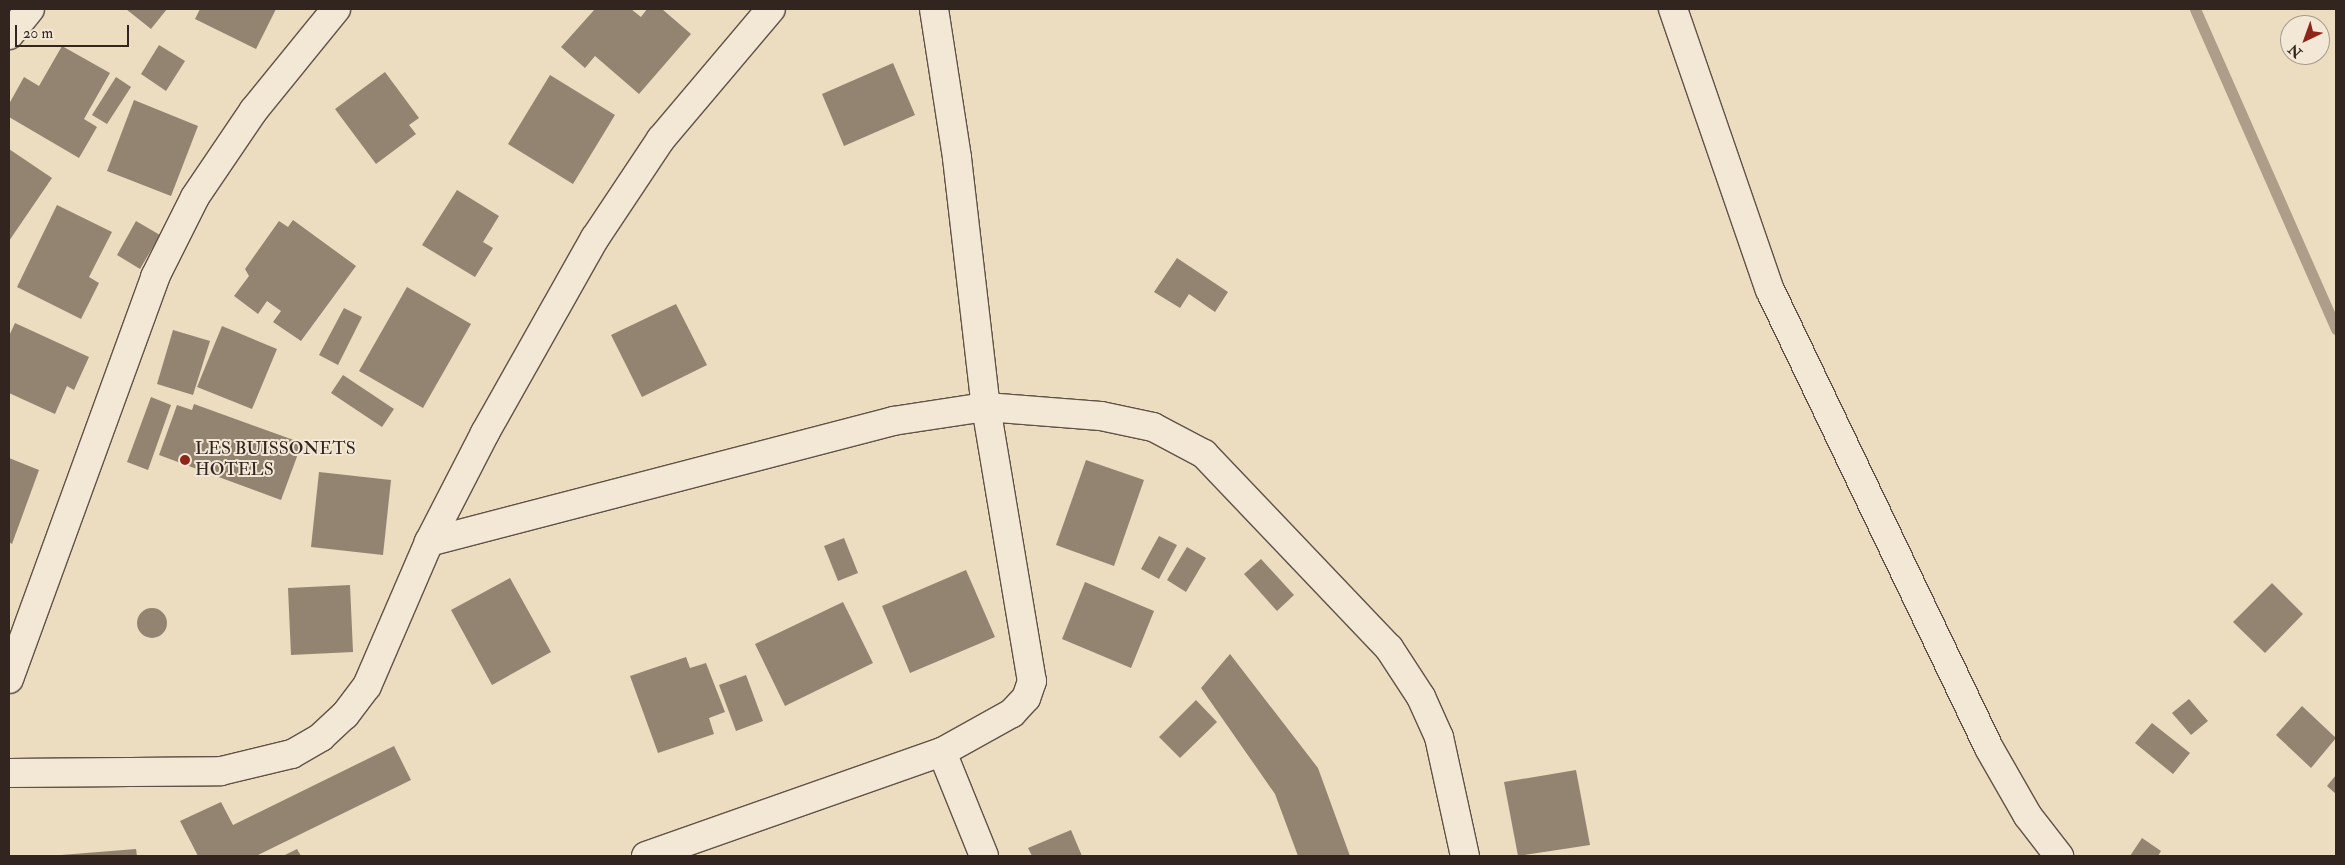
<!DOCTYPE html>
<style>
body{margin:0}
#map{position:relative;width:2345px;height:865px;overflow:hidden;background:#ecdcc0;font-family:"IM FELL Double Pica",serif}
div>[style]{position:absolute}
.stream>*{height:11px;margin:-5.5px;padding:0 5.5px;transform-origin:5.5px;border-radius:5.5px;background:#ad9d89}
.building>*{inset:0;background:#938472}
.round{border-radius:50%}
.roads{filter:drop-shadow(1px 0 #605246) drop-shadow(-1px 0 #605246) drop-shadow(0 1px #605246) drop-shadow(0 -1px #605246)}
.minor>*{height:28px;margin:-14px;padding:0 14px;transform-origin:14px;border-radius:14px;background:#f3e8d6}
.dots>*{width:14px;height:14px;translate:-50% -50%;box-sizing:border-box;border:2px solid #f3e8d6;border-radius:50%}
span{translate:-50% -50%;white-space:nowrap;text-align:center;line-height:1.15;-webkit-text-stroke:4px #f3e8d6;paint-order:stroke}
.poi-label{font-size:18px;color:#32241e}
.left{translate:0 -50%;text-align:left}
.frame{position:absolute;inset:0;border:10px solid #32241e;pointer-events:none}
.north{position:absolute;left:2280px;top:15px;width:50px;height:50px;box-sizing:border-box;background:#f3e8d6;border:1px solid #a69a8c;border-radius:50%;rotate:222deg;font-size:14px;font-weight:700;line-height:20px;text-align:center;color:#32241e}
.north::after{content:'';display:block;margin:auto;width:18px;height:22px;background:#8f2418;clip-path:polygon(50% 0,100% 100%,50% 72%,0 100%)}
.scale{position:absolute;left:15px;top:25px;width:114px;height:22px;box-sizing:border-box;border:2px solid #32241e;border-top:0;padding-left:6px;font-size:15px;line-height:18px;white-space:nowrap;color:#32241e;-webkit-text-stroke:4px #f3e8d6;paint-order:stroke}
</style>
<div id="map">
<div class="stream">
<i style="left:2195px;top:9px;width:350px;rotate:66.2deg"></i>
</div>
<div class="building">
<i style="clip-path:polygon(126px 9px,167px 9px,151px 29px)"></i>
<i style="clip-path:polygon(200px 9px,276px 9px,256px 49px,195px 19px)"></i>
<i style="clip-path:polygon(595px 9px,631px 9px,641px 17px,647px 9px,662px 9px,691px 34px,639px 94px,595px 56px,585px 68px,561px 47px)"></i>
<i style="clip-path:polygon(159px 45px,185px 61px,166px 91px,141px 74px)"></i>
<i style="clip-path:polygon(62px 46px,110px 73px,84px 119px,97px 127px,79px 158px,9px 117px,9px 104px,24px 77px,39px 86px)"></i>
<i style="clip-path:polygon(893px 63px,915px 115px,844px 146px,822px 94px)"></i>
<i style="clip-path:polygon(385px 72px,419px 118px,409px 125px,416px 134px,376px 164px,335px 109px)"></i>
<i style="clip-path:polygon(550px 75px,615px 115px,573px 184px,508px 144px)"></i>
<i style="clip-path:polygon(116px 77px,131px 87px,107px 124px,92px 115px)"></i>
<i style="clip-path:polygon(134px 100px,198px 126px,171px 196px,107px 171px)"></i>
<i style="clip-path:polygon(9px 149px,52px 178px,9px 241px)"></i>
<i style="clip-path:polygon(457px 190px,499px 216px,483px 242px,493px 248px,475px 277px,422px 245px)"></i>
<i style="clip-path:polygon(57px 205px,112px 232px,89px 277px,99px 283px,81px 319px,17px 287px)"></i>
<i style="clip-path:polygon(293px 220px,356px 266px,301px 341px,273px 322px,281px 311px,267px 301px,258px 314px,234px 296px,249px 276px,245px 269px,279px 221px,288px 227px)"></i>
<i style="clip-path:polygon(136px 221px,160px 235px,140px 269px,117px 255px)"></i>
<i style="clip-path:polygon(1177px 258px,1228px 292px,1215px 312px,1189px 294px,1180px 308px,1154px 292px)"></i>
<i style="clip-path:polygon(407px 287px,471px 324px,423px 408px,359px 371px)"></i>
<i style="clip-path:polygon(676px 304px,707px 365px,642px 397px,611px 335px)"></i>
<i style="clip-path:polygon(344px 308px,362px 317px,338px 365px,319px 355px)"></i>
<i style="clip-path:polygon(15px 323px,89px 357px,74px 390px,67px 386px,55px 414px,9px 393px,9px 336px)"></i>
<i style="clip-path:polygon(222px 326px,277px 349px,252px 409px,197px 387px)"></i>
<i style="clip-path:polygon(173px 330px,210px 341px,193px 395px,157px 384px)"></i>
<i style="clip-path:polygon(343px 375px,394px 409px,382px 427px,331px 393px)"></i>
<i style="clip-path:polygon(151px 397px,171px 405px,148px 470px,127px 462px)"></i>
<i style="clip-path:polygon(194px 404px,302px 443px,281px 500px,159px 455px,177px 405px,192px 410px)"></i>
<i style="clip-path:polygon(9px 458px,39px 470px,12px 544px,9px 542px)"></i>
<i style="clip-path:polygon(1086px 460px,1144px 480px,1114px 566px,1056px 545px)"></i>
<i style="clip-path:polygon(319px 472px,391px 480px,383px 555px,311px 547px)"></i>
<i style="clip-path:polygon(1159px 536px,1177px 545px,1159px 579px,1141px 569px)"></i>
<i style="clip-path:polygon(844px 538px,858px 573px,838px 581px,824px 546px)"></i>
<i style="clip-path:polygon(1187px 547px,1206px 558px,1186px 592px,1167px 580px)"></i>
<i style="clip-path:polygon(1261px 559px,1294px 595px,1277px 611px,1244px 574px)"></i>
<i style="clip-path:polygon(966px 570px,995px 637px,910px 673px,882px 606px)"></i>
<i style="clip-path:polygon(510px 578px,551px 652px,492px 685px,451px 610px)"></i>
<i style="clip-path:polygon(1085px 582px,1154px 611px,1131px 668px,1062px 639px)"></i>
<i style="clip-path:polygon(2272px 583px,2303px 614px,2265px 653px,2233px 622px)"></i>
<i style="clip-path:polygon(350px 585px,353px 652px,291px 655px,288px 588px)"></i>
<i style="clip-path:polygon(843px 602px,873px 663px,785px 706px,755px 644px)"></i>
<i class="round" style="left:137px;top:608px;width:30px;height:30px"></i>
<i style="clip-path:polygon(1230px 654px,1318px 768px,1350px 856px,1298px 856px,1275px 794px,1201px 688px)"></i>
<i style="clip-path:polygon(686px 657px,690px 668px,706px 663px,725px 712px,709px 718px,714px 734px,658px 753px,630px 676px)"></i>
<i style="clip-path:polygon(746px 675px,763px 721px,736px 731px,719px 685px)"></i>
<i style="clip-path:polygon(2189px 699px,2208px 721px,2191px 735px,2172px 713px)"></i>
<i style="clip-path:polygon(1196px 700px,1217px 722px,1180px 758px,1159px 737px)"></i>
<i style="clip-path:polygon(2302px 706px,2336px 738px,2311px 768px,2276px 735px)"></i>
<i style="clip-path:polygon(2152px 723px,2190px 753px,2173px 774px,2135px 743px)"></i>
<i style="clip-path:polygon(394px 746px,411px 780px,256px 856px,198px 856px,180px 821px,221px 802px,233px 825px)"></i>
<i style="clip-path:polygon(1576px 770px,1590px 845px,1518px 856px,1504px 782px)"></i>
<i style="clip-path:polygon(2336px 775px,2336px 794px,2327px 786px)"></i>
<i style="clip-path:polygon(1071px 830px,1082px 856px,1032px 856px,1028px 848px)"></i>
<i style="clip-path:polygon(2142px 838px,2161px 851px,2158px 856px,2130px 856px)"></i>
<i style="clip-path:polygon(136px 849px,137px 856px,61px 856px,61px 855px)"></i>
<i style="clip-path:polygon(297px 849px,301px 856px,283px 856px)"></i>
</div>
<div class="roads">
<div class="minor">
<i style="left:934px;top:9px;width:151px;rotate:81.2deg"></i>
<i style="left:957px;top:158px;width:251px;rotate:83.4deg"></i>
<i style="left:986px;top:407px;width:278px;rotate:80.5deg"></i>
<i style="left:1032px;top:681px;width:18px;rotate:109deg"></i>
<i style="left:1026px;top:698px;width:21px;rotate:133deg"></i>
<i style="left:1012px;top:713px;width:80px;rotate:150.9deg"></i>
<i style="left:1673px;top:9px;width:297px;rotate:71deg"></i>
<i style="left:1770px;top:290px;width:508px;rotate:64.44deg"></i>
<i style="left:1989px;top:748px;width:78px;rotate:60.2deg"></i>
<i style="left:2028px;top:816px;width:51px;rotate:52.2deg"></i>
<i style="left:9px;top:35px;width:33px;rotate:-51deg"></i>
<i style="left:429px;top:542px;width:480px;rotate:-14.6deg"></i>
<i style="left:893px;top:421px;width:94px;rotate:-8.6deg"></i>
<i style="left:986px;top:407px;width:115px;rotate:4.5deg"></i>
<i style="left:1101px;top:416px;width:53px;rotate:11.9deg"></i>
<i style="left:1153px;top:427px;width:58px;rotate:27.9deg"></i>
<i style="left:1204px;top:454px;width:268px;rotate:46.4deg"></i>
<i style="left:1389px;top:648px;width:59px;rotate:56.9deg"></i>
<i style="left:1421px;top:697px;width:44px;rotate:65.8deg"></i>
<i style="left:1439px;top:737px;width:122px;rotate:77.7deg"></i>
<i style="left:9px;top:679px;width:428px;rotate:-70deg"></i>
<i style="left:155px;top:277px;width:89px;rotate:-63.4deg"></i>
<i style="left:195px;top:197px;width:105px;rotate:-55.9deg"></i>
<i style="left:254px;top:110px;width:130px;rotate:-50.9deg"></i>
<i style="left:9px;top:773px;width:212px;rotate:-0.5deg"></i>
<i style="left:221px;top:771px;width:73px;rotate:-13.5deg"></i>
<i style="left:292px;top:754px;width:34px;rotate:-30deg"></i>
<i style="left:321px;top:737px;width:33px;rotate:-43deg"></i>
<i style="left:345px;top:715px;width:36px;rotate:-53deg"></i>
<i style="left:367px;top:686px;width:157px;rotate:-66.7deg"></i>
<i style="left:429px;top:542px;width:123px;rotate:-62.8deg"></i>
<i style="left:485px;top:433px;width:224px;rotate:-60.6deg"></i>
<i style="left:595px;top:238px;width:119px;rotate:-56.3deg"></i>
<i style="left:661px;top:139px;width:170px;rotate:-49.8deg"></i>
<i style="left:646px;top:856px;width:314px;rotate:-19.4deg"></i>
<i style="left:942px;top:752px;width:112px;rotate:68deg"></i>
</div>
</div>
<div class="dots">
<i style="left:185px;top:460px;background:#8f2418"></i>
</div>
<div class="poi-label">
<span class="left" style="left:195px;top:460px">LES BUISSONETS<br>HOTELS</span>
</div>
<div class="frame"></div>
<div class="north">N</div>
<div class="scale">20 m</div>
</div>
